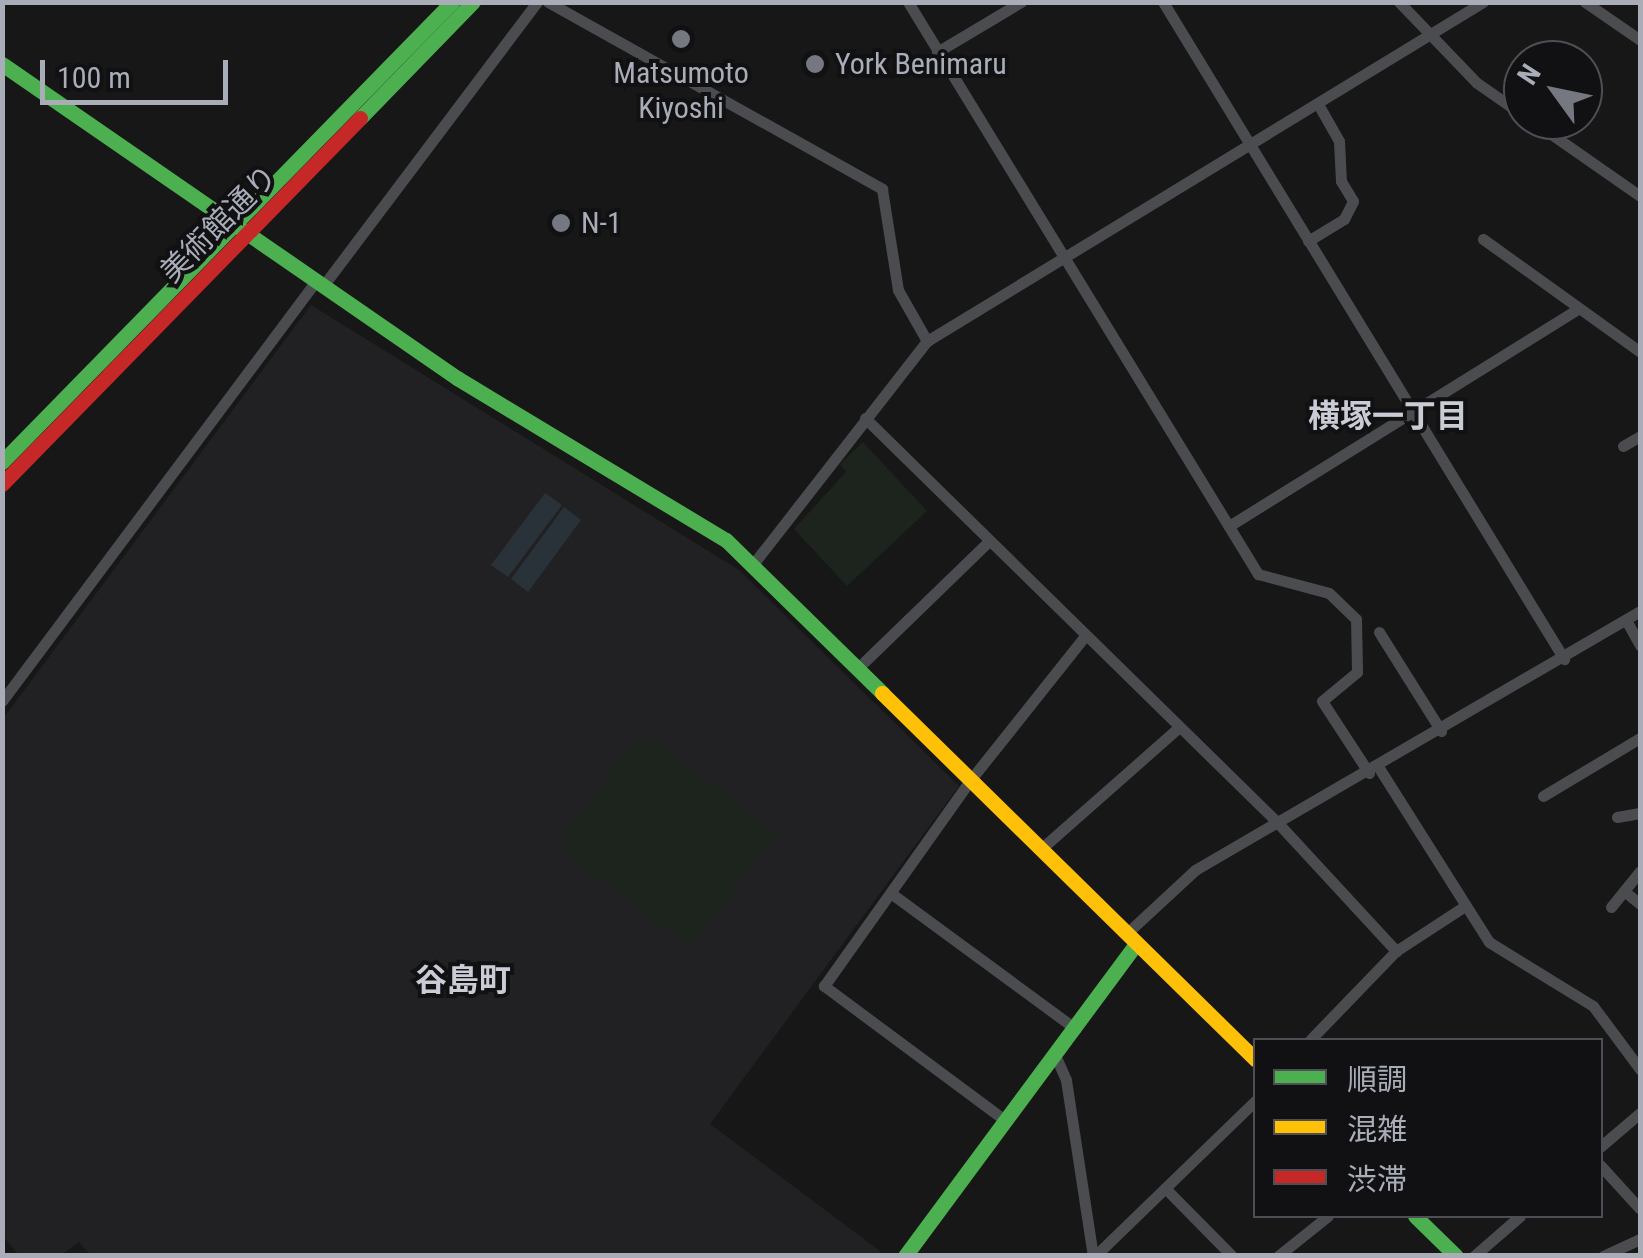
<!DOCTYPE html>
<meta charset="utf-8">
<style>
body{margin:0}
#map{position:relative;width:1643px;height:1258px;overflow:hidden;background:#171717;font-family:"Roboto Condensed","Noto Sans JP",sans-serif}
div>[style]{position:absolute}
.built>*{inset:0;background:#212123}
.green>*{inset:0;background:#1d241e}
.water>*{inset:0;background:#2a3239}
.street>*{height:11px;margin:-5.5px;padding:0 5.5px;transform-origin:5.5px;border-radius:5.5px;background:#4b4c50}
.fast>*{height:15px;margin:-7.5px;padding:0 7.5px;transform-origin:7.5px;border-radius:7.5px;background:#4caf50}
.slow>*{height:15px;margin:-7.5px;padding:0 7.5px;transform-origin:7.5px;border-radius:7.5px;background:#ffc107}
.jam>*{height:15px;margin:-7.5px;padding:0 7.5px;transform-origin:7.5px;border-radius:7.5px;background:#c62828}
.dots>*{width:28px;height:28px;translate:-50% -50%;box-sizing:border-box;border:5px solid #111113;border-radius:50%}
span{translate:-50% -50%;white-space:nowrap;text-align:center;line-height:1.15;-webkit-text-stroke:8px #111113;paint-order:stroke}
.poi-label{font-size:30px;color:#a8adb8}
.left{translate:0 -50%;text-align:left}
.street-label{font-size:30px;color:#a8adb8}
.neighbourhood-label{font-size:32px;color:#c9ccd4;font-weight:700}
.frame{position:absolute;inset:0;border:5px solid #a8adb8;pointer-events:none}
.legend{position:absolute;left:1253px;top:1038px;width:350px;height:180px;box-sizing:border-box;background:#111113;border:2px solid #4d4f55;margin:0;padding:12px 18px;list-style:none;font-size:30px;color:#a8adb8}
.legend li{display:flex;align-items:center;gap:20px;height:50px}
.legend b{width:50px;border:2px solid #4d4f55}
.north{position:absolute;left:1503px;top:40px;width:100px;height:100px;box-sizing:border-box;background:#111113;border:2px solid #4d4f55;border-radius:50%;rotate:303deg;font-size:28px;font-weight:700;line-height:40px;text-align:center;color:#a8adb8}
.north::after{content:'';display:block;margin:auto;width:35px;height:45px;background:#757880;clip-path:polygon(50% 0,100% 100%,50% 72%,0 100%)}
.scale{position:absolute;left:40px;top:60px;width:188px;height:45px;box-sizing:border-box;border:5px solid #a8adb8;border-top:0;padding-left:12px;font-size:30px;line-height:35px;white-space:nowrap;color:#a8adb8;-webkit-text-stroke:8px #111113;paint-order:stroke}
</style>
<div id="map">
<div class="built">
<i style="clip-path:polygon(311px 305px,739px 570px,959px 786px,710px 1124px,880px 1251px,877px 1256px,91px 1256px,79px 1242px,61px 1255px,19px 1255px,2px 1235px,2px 720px)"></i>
</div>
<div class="green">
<i style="clip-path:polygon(863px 442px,927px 511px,847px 586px,794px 529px,846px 472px,840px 464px)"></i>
<i style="clip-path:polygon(651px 740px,776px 832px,690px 947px,568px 856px,562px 839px,635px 741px)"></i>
</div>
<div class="water">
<i style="clip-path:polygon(545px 493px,562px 505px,508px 577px,491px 565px)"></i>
<i style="clip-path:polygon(564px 507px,581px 520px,528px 592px,511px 579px)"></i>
</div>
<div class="street">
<i style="left:548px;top:2px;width:383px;rotate:29.2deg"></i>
<i style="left:882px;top:189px;width:102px;rotate:81deg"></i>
<i style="left:898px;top:290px;width:59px;rotate:60.4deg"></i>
<i style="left:908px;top:2px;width:671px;rotate:58.54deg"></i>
<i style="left:1258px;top:574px;width:73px;rotate:15deg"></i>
<i style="left:1329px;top:593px;width:37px;rotate:44deg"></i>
<i style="left:1356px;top:619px;width:53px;rotate:88.9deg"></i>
<i style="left:1357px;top:672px;width:45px;rotate:140.4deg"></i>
<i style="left:1322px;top:701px;width:86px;rotate:56.9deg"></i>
<i style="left:1163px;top:2px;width:770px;rotate:58.6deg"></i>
<i style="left:1399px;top:2px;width:112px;rotate:46.1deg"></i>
<i style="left:1477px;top:83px;width:56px;rotate:34.8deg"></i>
<i style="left:1585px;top:2px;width:67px;rotate:34.6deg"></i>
<i style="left:937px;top:52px;width:98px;rotate:-30.8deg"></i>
<i style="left:1531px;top:120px;width:133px;rotate:34.9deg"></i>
<i style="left:1483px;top:239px;width:193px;rotate:35.7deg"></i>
<i style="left:1308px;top:241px;width:42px;rotate:-31.4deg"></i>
<i style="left:1344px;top:219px;width:20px;rotate:-63deg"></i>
<i style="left:1353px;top:201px;width:23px;rotate:-121deg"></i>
<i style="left:1341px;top:181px;width:40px;rotate:-92.9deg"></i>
<i style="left:1339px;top:141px;width:43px;rotate:-119.6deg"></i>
<i style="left:323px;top:286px;width:356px;rotate:-53deg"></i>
<i style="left:865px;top:418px;width:577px;rotate:44.44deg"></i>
<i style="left:1277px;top:822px;width:176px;rotate:47.3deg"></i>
<i style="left:1623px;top:446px;width:20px;rotate:-30deg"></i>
<i style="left:1229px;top:526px;width:411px;rotate:-31.9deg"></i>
<i style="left:754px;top:563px;width:281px;rotate:-52.1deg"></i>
<i style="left:927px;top:341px;width:651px;rotate:-31.37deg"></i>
<i style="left:1626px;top:620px;width:29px;rotate:61deg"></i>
<i style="left:1379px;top:632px;width:117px;rotate:57.9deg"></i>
<i style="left:860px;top:666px;width:178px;rotate:-44.1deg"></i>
<i style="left:2px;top:701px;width:524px;rotate:-53.22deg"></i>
<i style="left:1379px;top:768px;width:206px;rotate:57.7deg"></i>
<i style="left:1489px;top:942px;width:122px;rotate:31.6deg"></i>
<i style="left:1593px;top:1006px;width:79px;rotate:53.3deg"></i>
<i style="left:1543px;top:796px;width:113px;rotate:-30.9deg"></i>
<i style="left:1617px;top:817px;width:23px;rotate:-10deg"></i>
<i style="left:1042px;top:848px;width:180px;rotate:-41.4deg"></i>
<i style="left:1624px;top:891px;width:21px;rotate:39deg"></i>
<i style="left:892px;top:894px;width:228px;rotate:36.3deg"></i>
<i style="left:1611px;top:907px;width:46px;rotate:-51.1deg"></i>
<i style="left:1126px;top:934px;width:94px;rotate:-42.8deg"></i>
<i style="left:1195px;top:870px;width:515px;rotate:-30.2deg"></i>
<i style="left:1310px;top:1040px;width:124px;rotate:-46deg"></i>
<i style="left:1396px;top:951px;width:82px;rotate:-33.1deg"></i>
<i style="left:1055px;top:1055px;width:27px;rotate:66deg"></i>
<i style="left:1066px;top:1080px;width:178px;rotate:81.3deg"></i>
<i style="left:1006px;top:1121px;width:227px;rotate:-143.4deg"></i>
<i style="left:824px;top:986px;width:255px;rotate:-54.6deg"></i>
<i style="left:972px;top:778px;width:181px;rotate:-51.5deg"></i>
<i style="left:1600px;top:1147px;width:52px;rotate:-40.4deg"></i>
<i style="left:1600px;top:1165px;width:59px;rotate:47.7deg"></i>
<i style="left:1165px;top:1188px;width:95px;rotate:45.4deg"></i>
<i style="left:1095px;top:1256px;width:224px;rotate:-44.1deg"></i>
<i style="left:1278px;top:1256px;width:64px;rotate:-38.7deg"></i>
<i style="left:1474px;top:1256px;width:61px;rotate:-41deg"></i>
<i style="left:1603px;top:1256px;width:41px;rotate:-24.7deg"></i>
</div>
<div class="fast">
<i style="left:2px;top:64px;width:553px;rotate:34.61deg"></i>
<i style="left:457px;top:378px;width:314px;rotate:31.1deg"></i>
<i style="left:726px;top:540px;width:219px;rotate:44.4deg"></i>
<i style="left:360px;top:118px;width:162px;rotate:-45.8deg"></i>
<i style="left:2px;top:462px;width:644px;rotate:-45.63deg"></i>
<i style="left:1415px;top:1216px;width:57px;rotate:44.3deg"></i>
<i style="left:905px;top:1256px;width:388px;rotate:-53.5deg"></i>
</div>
<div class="slow">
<i style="left:882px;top:693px;width:524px;rotate:44.46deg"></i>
</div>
<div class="jam">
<i style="left:2px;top:484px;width:512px;rotate:-45.63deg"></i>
</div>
<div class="dots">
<i style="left:681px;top:39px;background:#757880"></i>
<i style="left:815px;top:64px;background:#757880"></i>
<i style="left:561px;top:223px;background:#757880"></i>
</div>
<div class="poi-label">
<span class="left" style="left:835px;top:64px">York Benimaru</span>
<span style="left:681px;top:90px">Matsumoto<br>Kiyoshi</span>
<span class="left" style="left:581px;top:223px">N-1</span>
</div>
<div class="street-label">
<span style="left:219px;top:224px;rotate:-45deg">美術館通り</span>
</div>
<div class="neighbourhood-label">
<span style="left:1388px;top:416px">横塚一丁目</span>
<span style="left:463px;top:980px">谷島町</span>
</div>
<div class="frame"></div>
<ul class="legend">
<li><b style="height:12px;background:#4caf50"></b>順調</li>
<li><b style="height:12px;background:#ffc107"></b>混雑</li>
<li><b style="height:12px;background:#c62828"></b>渋滞</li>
</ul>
<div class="north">N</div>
<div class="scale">100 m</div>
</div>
